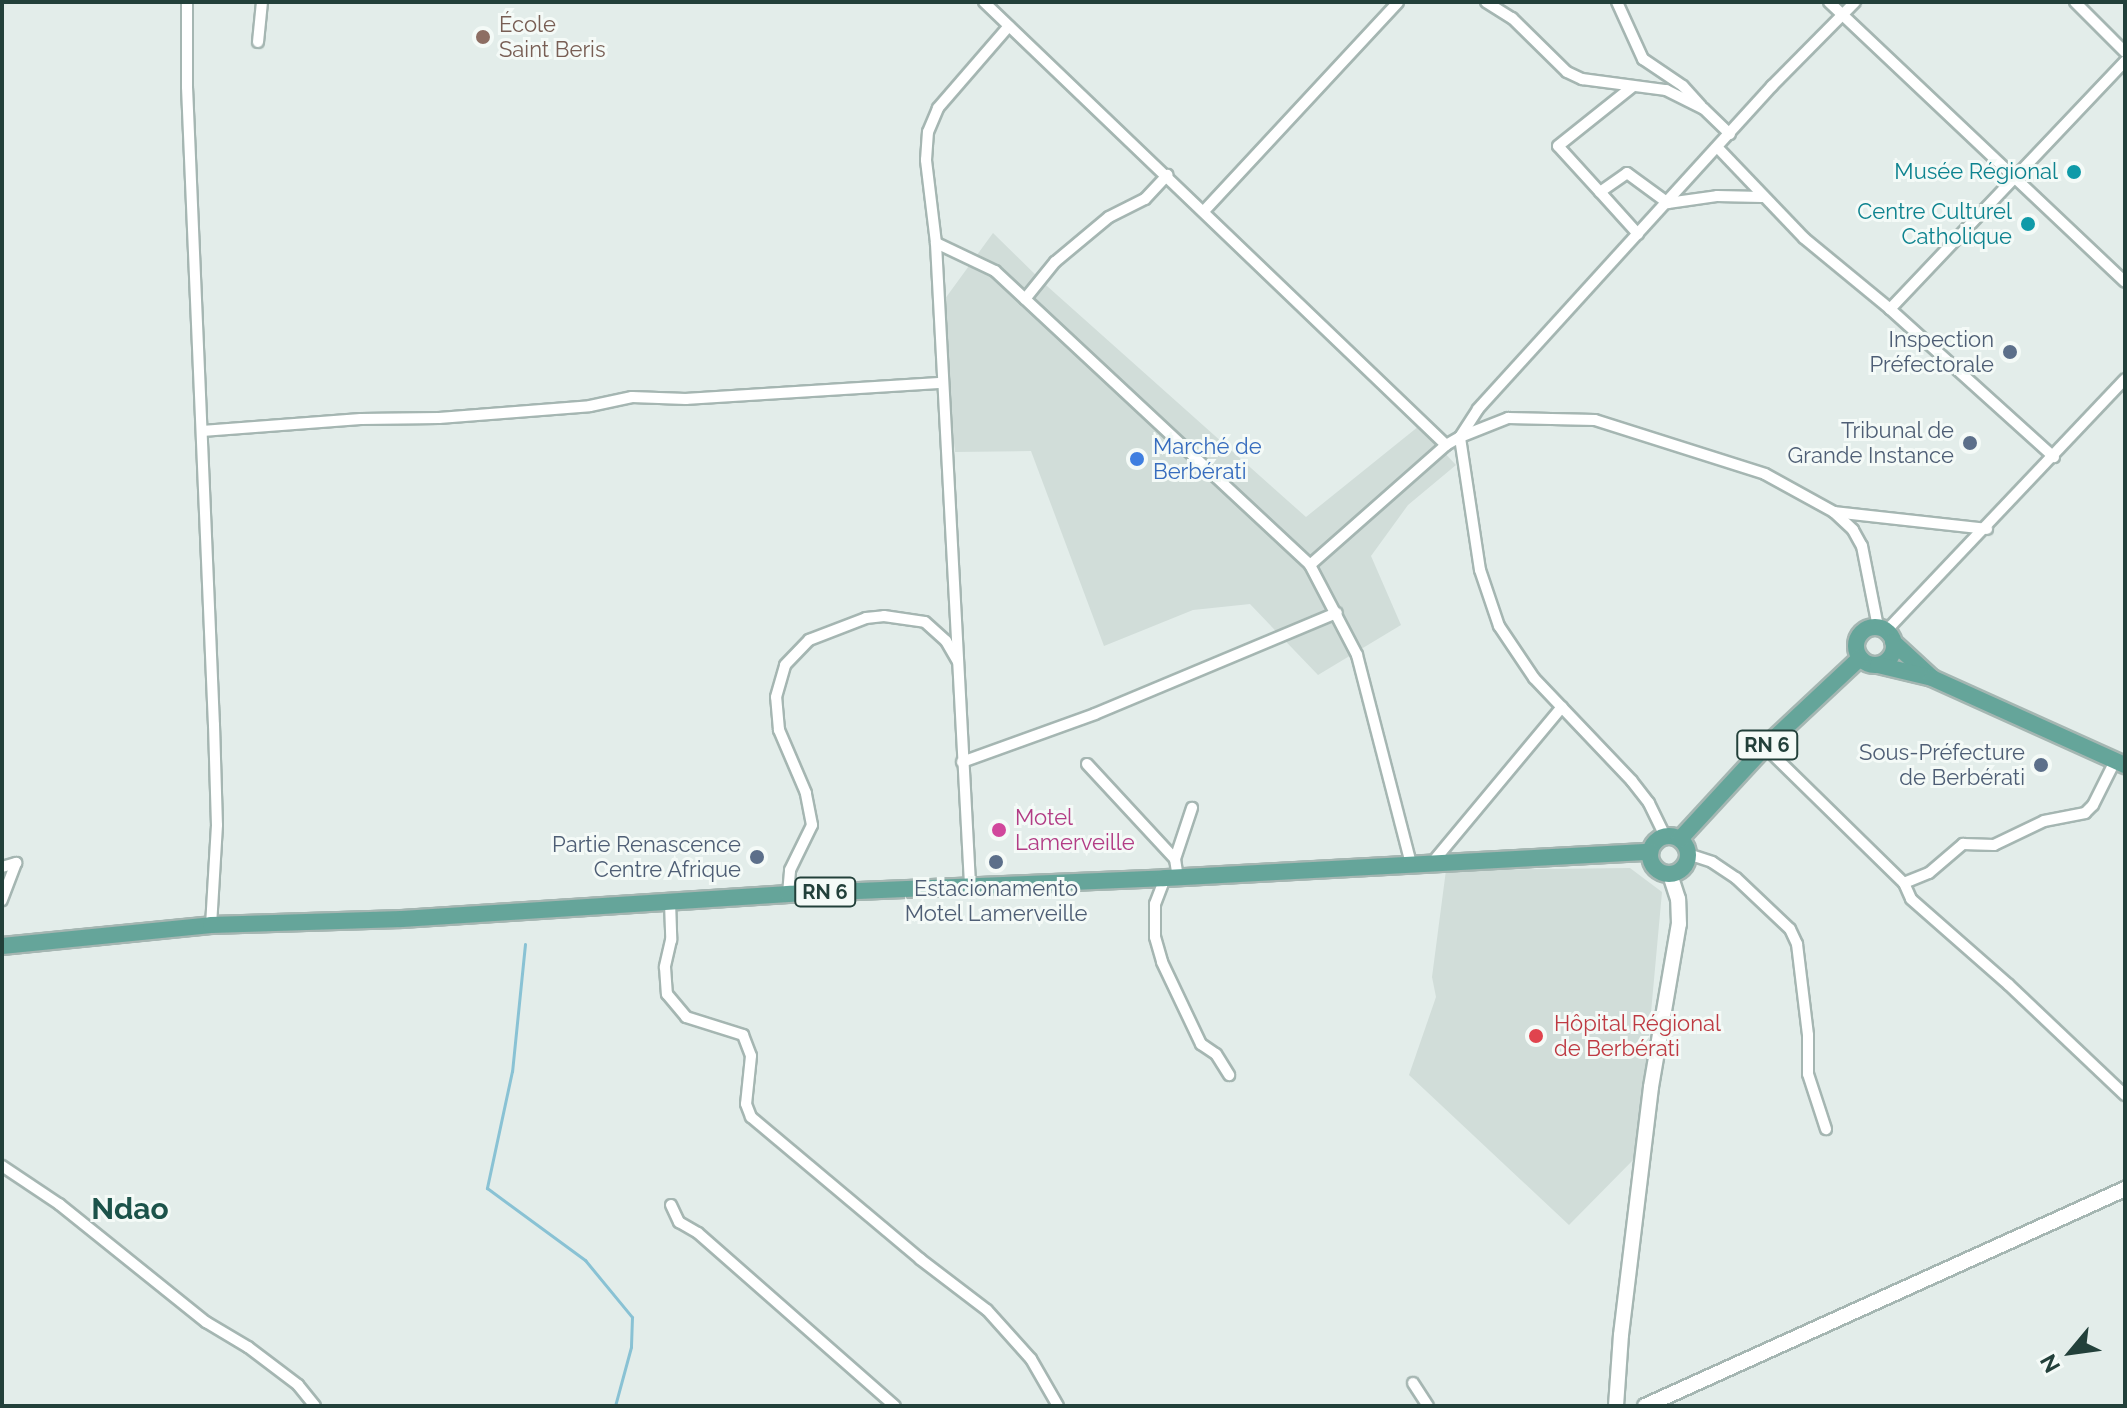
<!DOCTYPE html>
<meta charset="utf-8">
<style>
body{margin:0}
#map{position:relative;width:2127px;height:1408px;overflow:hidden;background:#e3edea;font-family:Raleway,sans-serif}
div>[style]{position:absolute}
.built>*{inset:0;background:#d1ddd9}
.stream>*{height:3px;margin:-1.5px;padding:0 1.5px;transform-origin:1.5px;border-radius:1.5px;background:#89c2d4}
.roads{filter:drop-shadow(2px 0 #a5b6b2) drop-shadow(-2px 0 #a5b6b2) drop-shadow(0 2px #a5b6b2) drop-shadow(0 -2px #a5b6b2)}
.street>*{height:10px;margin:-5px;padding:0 5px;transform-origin:5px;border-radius:5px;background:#fff}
.secondary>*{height:14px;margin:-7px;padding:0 7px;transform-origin:7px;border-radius:7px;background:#fff}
.primary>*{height:16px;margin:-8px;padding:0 8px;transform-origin:8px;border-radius:8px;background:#65a59a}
.primary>.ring{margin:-8px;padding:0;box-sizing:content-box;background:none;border:16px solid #65a59a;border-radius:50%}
.dots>*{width:22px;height:22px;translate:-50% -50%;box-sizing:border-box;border:4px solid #f4faf7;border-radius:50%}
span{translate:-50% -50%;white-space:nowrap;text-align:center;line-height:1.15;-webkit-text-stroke:6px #f4faf7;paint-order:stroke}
.shield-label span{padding:2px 6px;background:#f4faf7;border:2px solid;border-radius:6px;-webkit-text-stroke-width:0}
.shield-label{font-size:20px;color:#22403a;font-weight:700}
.education-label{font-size:22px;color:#785e54}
.left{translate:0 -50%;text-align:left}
.culture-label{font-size:22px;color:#0d838f}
.right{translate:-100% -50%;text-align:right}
.service-label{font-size:22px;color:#4e5e75}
.shop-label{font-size:22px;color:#366cbe}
.hotel-label{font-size:22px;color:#b23c85}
.health-label{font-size:22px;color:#be3a42}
.district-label{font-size:30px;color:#1c534a;font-weight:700}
.frame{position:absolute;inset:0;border:4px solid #22403a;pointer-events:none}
.north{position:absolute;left:2031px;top:1312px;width:80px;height:80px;-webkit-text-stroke:6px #f4faf7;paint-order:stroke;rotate:241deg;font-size:22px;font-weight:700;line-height:32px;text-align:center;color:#22403a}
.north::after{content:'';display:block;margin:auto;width:28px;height:36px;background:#22403a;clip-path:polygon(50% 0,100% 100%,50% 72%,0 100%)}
</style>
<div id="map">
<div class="built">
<i style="clip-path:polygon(993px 233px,1047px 286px,1306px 517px,1419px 426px,1456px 465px,1408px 505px,1371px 556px,1401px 625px,1318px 675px,1250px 604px,1193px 610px,1104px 646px,1031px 451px,955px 452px,939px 307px)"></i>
<i style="clip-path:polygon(1630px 868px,1662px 892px,1638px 1155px,1569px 1225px,1409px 1075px,1436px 997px,1432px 977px,1446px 870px)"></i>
</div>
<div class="stream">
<i style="left:525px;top:944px;width:128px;rotate:95.8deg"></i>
<i style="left:512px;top:1071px;width:120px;rotate:102.1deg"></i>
<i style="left:487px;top:1188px;width:122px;rotate:36.3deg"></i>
<i style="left:585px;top:1260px;width:74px;rotate:50.5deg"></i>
<i style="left:632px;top:1317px;width:30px;rotate:92deg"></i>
<i style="left:631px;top:1347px;width:61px;rotate:105.2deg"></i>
</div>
<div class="roads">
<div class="street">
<i style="left:187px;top:2px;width:85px;rotate:90deg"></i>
<i style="left:187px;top:87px;width:639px;rotate:87.58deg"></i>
<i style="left:214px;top:725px;width:100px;rotate:88.3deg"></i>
<i style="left:217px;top:825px;width:100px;rotate:93.4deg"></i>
<i style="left:984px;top:2px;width:640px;rotate:43.8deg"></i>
<i style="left:1486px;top:2px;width:31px;rotate:32deg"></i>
<i style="left:1512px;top:18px;width:77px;rotate:44.5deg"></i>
<i style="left:1567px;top:72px;width:17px;rotate:25deg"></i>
<i style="left:1582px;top:79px;width:85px;rotate:7.5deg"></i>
<i style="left:1666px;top:90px;width:42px;rotate:26.6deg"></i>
<i style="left:1704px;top:109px;width:36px;rotate:44deg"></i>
<i style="left:1617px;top:2px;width:63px;rotate:65.5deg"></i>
<i style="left:1643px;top:59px;width:48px;rotate:34deg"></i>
<i style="left:1683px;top:86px;width:27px;rotate:48deg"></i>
<i style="left:1829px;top:2px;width:407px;rotate:43.4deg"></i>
<i style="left:2075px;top:2px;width:71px;rotate:45deg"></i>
<i style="left:258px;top:42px;width:40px;rotate:-84.3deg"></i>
<i style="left:1718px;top:148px;width:124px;rotate:46.3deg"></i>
<i style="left:1804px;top:238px;width:112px;rotate:39.5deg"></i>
<i style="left:1890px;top:309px;width:221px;rotate:42.1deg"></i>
<i style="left:1600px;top:192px;width:62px;rotate:-132.4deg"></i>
<i style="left:1558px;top:146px;width:95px;rotate:-38.6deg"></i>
<i style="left:1204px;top:211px;width:285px;rotate:-47.1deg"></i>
<i style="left:1638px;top:234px;width:57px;rotate:-132.1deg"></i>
<i style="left:1600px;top:192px;width:33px;rotate:-35deg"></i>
<i style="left:1627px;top:173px;width:51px;rotate:36.2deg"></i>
<i style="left:1668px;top:203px;width:49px;rotate:-8.1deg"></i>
<i style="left:1717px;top:196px;width:45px;rotate:1.3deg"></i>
<i style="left:936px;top:243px;width:65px;rotate:25.4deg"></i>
<i style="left:995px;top:271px;width:431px;rotate:43deg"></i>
<i style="left:1310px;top:565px;width:102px;rotate:62.4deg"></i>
<i style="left:1357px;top:655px;width:216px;rotate:75.5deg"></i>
<i style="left:1025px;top:299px;width:48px;rotate:-51deg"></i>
<i style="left:1055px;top:262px;width:70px;rotate:-39.8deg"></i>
<i style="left:1109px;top:217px;width:40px;rotate:-26.6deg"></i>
<i style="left:1145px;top:199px;width:33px;rotate:-47deg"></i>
<i style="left:1890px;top:309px;width:342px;rotate:-46.5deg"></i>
<i style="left:202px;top:431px;width:159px;rotate:-4.3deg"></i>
<i style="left:361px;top:419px;width:78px;rotate:-0.7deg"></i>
<i style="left:439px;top:418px;width:151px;rotate:-4.5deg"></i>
<i style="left:590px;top:406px;width:43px;rotate:-12.1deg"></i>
<i style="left:632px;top:397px;width:54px;rotate:2.1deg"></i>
<i style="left:686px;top:399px;width:256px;rotate:-3.6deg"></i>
<i style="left:1834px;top:512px;width:154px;rotate:6.3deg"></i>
<i style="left:1310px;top:565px;width:181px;rotate:-41.4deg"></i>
<i style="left:1446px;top:445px;width:16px;rotate:-30deg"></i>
<i style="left:1460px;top:437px;width:52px;rotate:-21.6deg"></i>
<i style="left:1508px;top:418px;width:87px;rotate:1.3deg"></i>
<i style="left:1595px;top:420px;width:178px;rotate:17.6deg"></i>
<i style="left:1765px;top:474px;width:79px;rotate:28.8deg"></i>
<i style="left:1834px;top:512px;width:26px;rotate:43deg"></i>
<i style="left:1853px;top:530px;width:18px;rotate:61deg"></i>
<i style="left:1862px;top:546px;width:83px;rotate:78.8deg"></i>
<i style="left:1886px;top:631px;width:347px;rotate:-46.5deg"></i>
<i style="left:1765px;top:747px;width:194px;rotate:44.4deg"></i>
<i style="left:1904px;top:883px;width:17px;rotate:66deg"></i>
<i style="left:1911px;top:899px;width:130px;rotate:41.3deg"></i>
<i style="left:2009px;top:985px;width:160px;rotate:43.5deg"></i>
<i style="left:962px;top:762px;width:141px;rotate:-19.8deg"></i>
<i style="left:1095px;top:714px;width:262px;rotate:-22.7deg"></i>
<i style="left:1087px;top:764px;width:129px;rotate:47.2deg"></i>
<i style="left:1665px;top:836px;width:37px;rotate:-116deg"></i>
<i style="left:1649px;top:803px;width:28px;rotate:-128deg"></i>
<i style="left:1632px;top:781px;width:142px;rotate:-133.6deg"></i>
<i style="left:1534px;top:678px;width:63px;rotate:-123.9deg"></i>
<i style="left:1499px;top:626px;width:59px;rotate:-108.7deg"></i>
<i style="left:1480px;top:570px;width:134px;rotate:-98.6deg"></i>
<i style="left:1460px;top:437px;width:33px;rotate:-57deg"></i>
<i style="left:1478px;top:409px;width:437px;rotate:-47.7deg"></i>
<i style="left:1772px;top:86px;width:118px;rotate:-45.3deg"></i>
<i style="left:1688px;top:854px;width:25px;rotate:18deg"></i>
<i style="left:1712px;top:862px;width:29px;rotate:34deg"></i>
<i style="left:1736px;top:878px;width:74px;rotate:43.4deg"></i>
<i style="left:1790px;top:929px;width:17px;rotate:65deg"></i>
<i style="left:1797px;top:944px;width:92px;rotate:83.1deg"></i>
<i style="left:1808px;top:1035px;width:39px;rotate:90deg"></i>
<i style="left:1808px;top:1074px;width:58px;rotate:71.9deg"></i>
<i style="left:1432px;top:863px;width:203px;rotate:-50.2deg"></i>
<i style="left:2px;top:867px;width:15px;rotate:-16deg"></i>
<i style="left:16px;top:863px;width:40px;rotate:111deg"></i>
<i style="left:1165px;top:878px;width:28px;rotate:111deg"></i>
<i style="left:1155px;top:904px;width:33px;rotate:90deg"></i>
<i style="left:1155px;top:937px;width:26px;rotate:74deg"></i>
<i style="left:1162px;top:962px;width:91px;rotate:64.6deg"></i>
<i style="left:1201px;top:1044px;width:18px;rotate:34deg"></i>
<i style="left:1216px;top:1054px;width:25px;rotate:58deg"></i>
<i style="left:1178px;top:878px;width:19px;rotate:-99deg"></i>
<i style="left:1175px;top:859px;width:54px;rotate:-71.6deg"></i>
<i style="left:1904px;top:883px;width:27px;rotate:-22deg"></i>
<i style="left:1929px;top:873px;width:45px;rotate:-40.5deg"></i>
<i style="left:1963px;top:844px;width:31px;rotate:2deg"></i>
<i style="left:1994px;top:845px;width:55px;rotate:-25.6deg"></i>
<i style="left:2044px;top:821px;width:42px;rotate:-11deg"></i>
<i style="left:2085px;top:813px;width:11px;rotate:-45deg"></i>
<i style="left:2093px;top:805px;width:49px;rotate:-63.4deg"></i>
<i style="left:970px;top:884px;width:642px;rotate:-93.04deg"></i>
<i style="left:936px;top:243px;width:84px;rotate:-96.9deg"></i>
<i style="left:926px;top:160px;width:28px;rotate:-86deg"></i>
<i style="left:928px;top:132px;width:26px;rotate:-67deg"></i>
<i style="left:938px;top:108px;width:108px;rotate:-49.1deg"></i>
<i style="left:788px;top:894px;width:24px;rotate:-85deg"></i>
<i style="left:790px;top:870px;width:50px;rotate:-63.9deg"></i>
<i style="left:812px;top:825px;width:33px;rotate:-101deg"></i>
<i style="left:806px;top:793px;width:69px;rotate:-113.2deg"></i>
<i style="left:779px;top:730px;width:33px;rotate:-95deg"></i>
<i style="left:776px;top:697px;width:33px;rotate:-74deg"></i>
<i style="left:785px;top:665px;width:35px;rotate:-46deg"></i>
<i style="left:809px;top:640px;width:61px;rotate:-21.1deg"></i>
<i style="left:866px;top:618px;width:18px;rotate:-6deg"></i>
<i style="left:884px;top:616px;width:41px;rotate:8.3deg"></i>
<i style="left:925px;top:622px;width:28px;rotate:42deg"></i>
<i style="left:946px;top:641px;width:24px;rotate:60deg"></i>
<i style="left:670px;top:902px;width:38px;rotate:88deg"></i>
<i style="left:671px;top:940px;width:28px;rotate:103deg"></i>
<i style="left:665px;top:967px;width:27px;rotate:86deg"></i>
<i style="left:667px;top:994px;width:30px;rotate:50deg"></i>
<i style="left:686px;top:1017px;width:60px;rotate:17.5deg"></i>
<i style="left:743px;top:1035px;width:22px;rotate:69deg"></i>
<i style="left:751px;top:1056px;width:48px;rotate:95.9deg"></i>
<i style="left:746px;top:1104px;width:14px;rotate:69deg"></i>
<i style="left:751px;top:1117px;width:221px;rotate:40deg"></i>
<i style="left:920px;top:1259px;width:84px;rotate:37.3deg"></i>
<i style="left:987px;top:1310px;width:66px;rotate:48.1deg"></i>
<i style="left:1031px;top:1359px;width:54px;rotate:60.1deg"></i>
<i style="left:2px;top:1166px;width:69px;rotate:33.7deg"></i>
<i style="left:59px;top:1204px;width:189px;rotate:38.8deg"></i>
<i style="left:206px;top:1322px;width:49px;rotate:30.8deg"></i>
<i style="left:248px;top:1347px;width:63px;rotate:37.2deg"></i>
<i style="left:298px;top:1385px;width:27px;rotate:51deg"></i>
<i style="left:671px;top:1205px;width:19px;rotate:65deg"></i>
<i style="left:679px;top:1222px;width:22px;rotate:30deg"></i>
<i style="left:698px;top:1233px;width:262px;rotate:41.3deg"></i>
<i style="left:1413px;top:1383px;width:27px;rotate:57deg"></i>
</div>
<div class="secondary">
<i style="left:1616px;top:1406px;width:71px;rotate:-86deg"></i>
<i style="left:1621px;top:1335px;width:250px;rotate:-83.1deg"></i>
<i style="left:1651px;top:1087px;width:165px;rotate:-80.3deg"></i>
<i style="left:1679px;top:924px;width:25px;rotate:-92deg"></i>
<i style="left:1678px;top:899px;width:25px;rotate:-108deg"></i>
<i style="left:1645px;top:1406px;width:527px;rotate:-24.33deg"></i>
</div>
<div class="primary">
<i class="ring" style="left:1856px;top:627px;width:22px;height:22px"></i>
<i style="left:1893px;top:642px;width:52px;rotate:42.6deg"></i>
<i style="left:1878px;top:665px;width:56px;rotate:13.5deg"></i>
<i style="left:1932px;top:678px;width:212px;rotate:24.3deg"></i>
<i class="ring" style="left:1650px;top:836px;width:22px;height:22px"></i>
<i style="left:1680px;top:839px;width:125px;rotate:-47.3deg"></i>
<i style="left:1765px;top:747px;width:130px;rotate:-43.1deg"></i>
<i style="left:2px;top:946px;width:210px;rotate:-5.7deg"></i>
<i style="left:211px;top:925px;width:191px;rotate:-1.8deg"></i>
<i style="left:402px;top:919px;width:387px;rotate:-3.7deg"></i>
<i style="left:788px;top:894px;width:377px;rotate:-2.4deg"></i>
<i style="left:1165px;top:878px;width:486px;rotate:-3.1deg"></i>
</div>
</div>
<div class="dots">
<i style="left:483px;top:37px;background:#8d6e63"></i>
<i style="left:2074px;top:172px;background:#0f9aa8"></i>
<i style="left:2028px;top:224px;background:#0f9aa8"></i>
<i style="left:2010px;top:352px;background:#5c6f8a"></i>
<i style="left:1970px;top:443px;background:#5c6f8a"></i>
<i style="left:1137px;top:459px;background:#3f7fe0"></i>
<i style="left:2041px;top:765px;background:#5c6f8a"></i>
<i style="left:999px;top:830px;background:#d1479c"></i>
<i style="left:757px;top:857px;background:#5c6f8a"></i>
<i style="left:996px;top:862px;background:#5c6f8a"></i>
<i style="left:1536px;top:1036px;background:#e0444e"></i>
</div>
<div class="shield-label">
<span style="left:1767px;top:745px">RN 6</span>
<span style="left:825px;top:892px">RN 6</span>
</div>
<div class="education-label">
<span class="left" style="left:499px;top:37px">École<br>Saint Beris</span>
</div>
<div class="culture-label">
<span class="right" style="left:2058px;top:172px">Musée Régional</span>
<span class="right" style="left:2012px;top:224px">Centre Culturel<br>Catholique</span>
</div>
<div class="service-label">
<span class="right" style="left:1994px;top:352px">Inspection<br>Préfectorale</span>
<span class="right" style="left:1954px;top:443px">Tribunal de<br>Grande Instance</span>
<span class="right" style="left:2025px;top:765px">Sous-Préfecture<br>de Berbérati</span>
<span class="right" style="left:741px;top:857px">Partie Renascence<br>Centre Afrique</span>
<span style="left:996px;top:901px">Estacionamento<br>Motel Lamerveille</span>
</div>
<div class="shop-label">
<span class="left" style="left:1153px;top:459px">Marché de<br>Berbérati</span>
</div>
<div class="hotel-label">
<span class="left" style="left:1015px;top:830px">Motel<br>Lamerveille</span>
</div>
<div class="health-label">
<span class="left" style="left:1554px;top:1036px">Hôpital Régional<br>de Berbérati</span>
</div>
<div class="district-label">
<span style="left:130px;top:1209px">Ndao</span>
</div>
<div class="frame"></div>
<div class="north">N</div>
</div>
